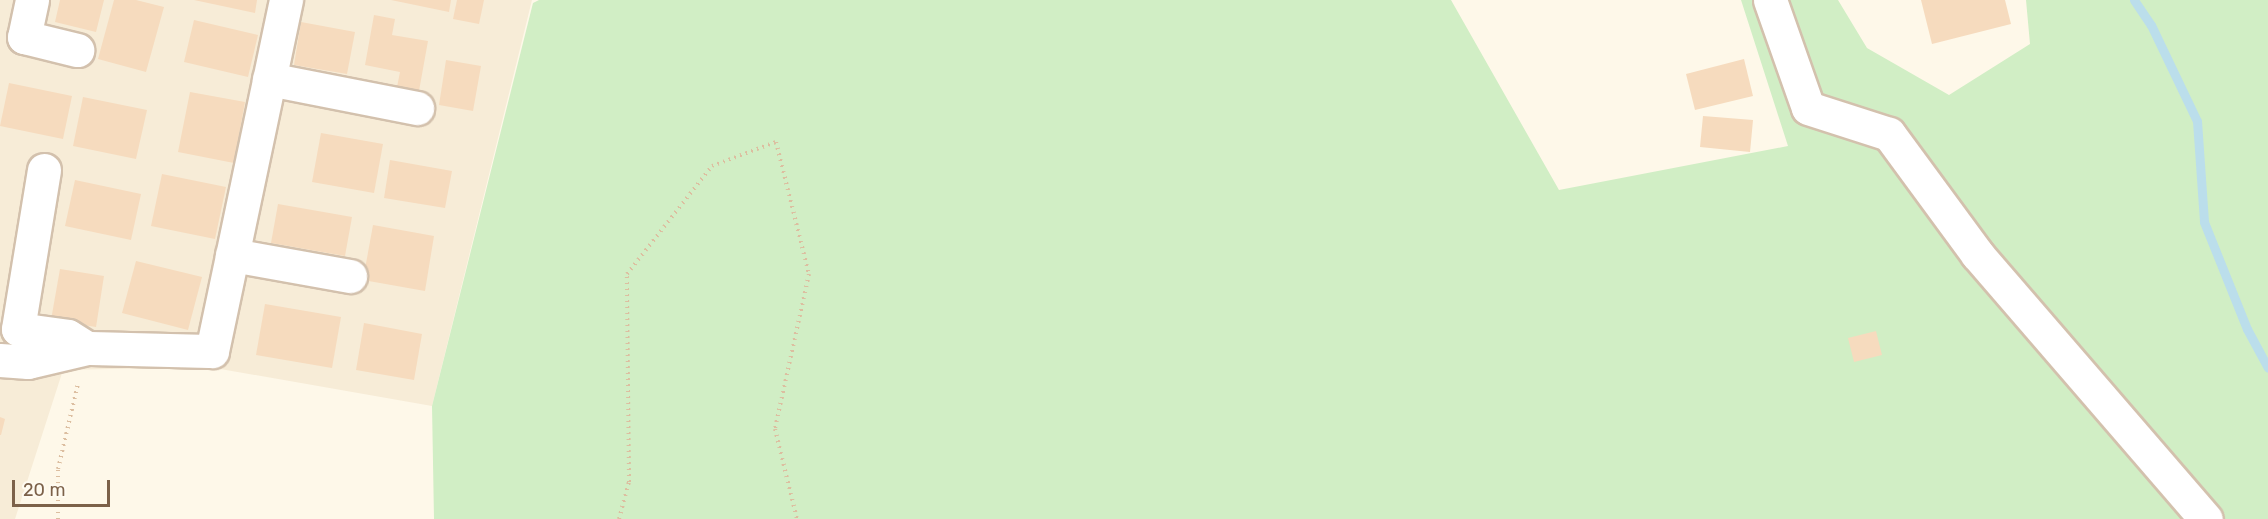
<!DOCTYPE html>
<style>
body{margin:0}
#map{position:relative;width:2268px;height:519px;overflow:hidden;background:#fef8e9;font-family:Rubik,sans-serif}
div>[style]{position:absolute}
.residential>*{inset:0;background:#f7ecd7}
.green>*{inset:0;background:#d1eec5}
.stream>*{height:9px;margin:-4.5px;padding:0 4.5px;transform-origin:4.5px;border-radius:4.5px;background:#bbdeeb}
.building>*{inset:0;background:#f6dbbe}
.path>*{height:4px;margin-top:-2px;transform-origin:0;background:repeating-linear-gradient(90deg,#dcbea0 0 1.5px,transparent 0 6px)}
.roads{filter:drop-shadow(2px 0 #d3c1ad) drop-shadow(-2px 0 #d3c1ad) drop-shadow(0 2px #d3c1ad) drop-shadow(0 -2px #d3c1ad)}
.minor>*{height:33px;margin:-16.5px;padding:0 16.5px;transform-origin:16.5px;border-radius:16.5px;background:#fff}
span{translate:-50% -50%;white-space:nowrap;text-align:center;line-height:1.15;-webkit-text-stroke:6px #fffbf1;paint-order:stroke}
.scale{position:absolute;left:12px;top:480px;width:98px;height:27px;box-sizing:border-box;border:3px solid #7c6149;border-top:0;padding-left:8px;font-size:18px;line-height:21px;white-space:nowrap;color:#7c6149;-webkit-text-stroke:4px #fffbf1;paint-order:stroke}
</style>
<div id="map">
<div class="residential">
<i style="clip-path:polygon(0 0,532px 0,432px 406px,209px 367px,63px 370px,15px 519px,0 519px)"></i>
</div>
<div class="green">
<i style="clip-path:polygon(539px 0,1451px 0,1559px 190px,1788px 146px,1741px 0,1838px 0,1867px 48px,1949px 95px,2030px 44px,2026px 0,2268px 0,2268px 519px,434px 519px,432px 406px,533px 3px)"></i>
</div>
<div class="stream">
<i style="left:2134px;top:0;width:30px;rotate:56deg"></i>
<i style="left:2151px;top:25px;width:106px;rotate:64.4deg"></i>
<i style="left:2197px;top:121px;width:101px;rotate:86deg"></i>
<i style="left:2204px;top:222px;width:115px;rotate:68.1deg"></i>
<i style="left:2247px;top:329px;width:44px;rotate:61.7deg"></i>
</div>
<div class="building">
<i style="clip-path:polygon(60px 0,104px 0,96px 32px,55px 22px)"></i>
<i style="clip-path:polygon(114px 0,136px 0,164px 7px,146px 72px,98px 59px)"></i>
<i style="clip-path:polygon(194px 0,257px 0,255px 13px)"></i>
<i style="clip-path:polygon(391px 0,451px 0,449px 12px)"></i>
<i style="clip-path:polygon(457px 0,484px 0,479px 24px,453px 19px)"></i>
<i style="clip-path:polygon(1921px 0,2005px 0,2011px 24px,1932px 44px)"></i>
<i style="clip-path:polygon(374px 15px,395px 19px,392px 35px,428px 41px,419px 91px,397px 87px,400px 72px,365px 65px)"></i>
<i style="clip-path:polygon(194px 20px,258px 35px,248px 77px,184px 62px)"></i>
<i style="clip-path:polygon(301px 22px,355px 32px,347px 74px,294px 65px)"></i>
<i style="clip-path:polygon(1744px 59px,1753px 96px,1695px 110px,1686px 74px)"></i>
<i style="clip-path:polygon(446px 60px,481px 66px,473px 111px,439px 105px)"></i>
<i style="clip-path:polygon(9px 83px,72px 96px,63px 139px,0 126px)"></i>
<i style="clip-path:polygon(190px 92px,245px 102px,234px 163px,178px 152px)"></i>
<i style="clip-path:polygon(83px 97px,147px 110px,136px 159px,73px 146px)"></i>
<i style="clip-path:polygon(1703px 116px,1753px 120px,1750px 152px,1700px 147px)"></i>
<i style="clip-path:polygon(321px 133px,383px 144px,374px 193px,312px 182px)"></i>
<i style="clip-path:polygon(390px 160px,452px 171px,445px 208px,384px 198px)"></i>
<i style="clip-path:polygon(162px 174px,226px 187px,215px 239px,151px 226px)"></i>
<i style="clip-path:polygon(75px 180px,141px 194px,131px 240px,65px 226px)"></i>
<i style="clip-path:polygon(278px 204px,352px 217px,345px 256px,271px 243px)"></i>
<i style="clip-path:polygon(373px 225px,434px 236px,425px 291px,363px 280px)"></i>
<i style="clip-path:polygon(136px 261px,202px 277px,188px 330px,122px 313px)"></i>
<i style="clip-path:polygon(60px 269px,104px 276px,96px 327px,51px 320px)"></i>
<i style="clip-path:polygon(265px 304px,341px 317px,332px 368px,256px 355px)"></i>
<i style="clip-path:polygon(364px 323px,422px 334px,414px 380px,356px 370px)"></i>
<i style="clip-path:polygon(1876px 331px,1882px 355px,1854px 362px,1848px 338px)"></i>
<i style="clip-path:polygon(0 417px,5px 419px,1px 435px,0 435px)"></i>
</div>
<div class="path">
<i style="left:58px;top:519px;width:50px;rotate:-90deg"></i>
<i style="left:58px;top:469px;width:87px;rotate:-76.8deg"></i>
<i style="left:619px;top:519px;width:38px;rotate:-75deg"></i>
<i style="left:629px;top:482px;width:208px;rotate:-90.6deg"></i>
<i style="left:627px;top:274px;width:137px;rotate:-51.8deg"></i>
<i style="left:712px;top:166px;width:68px;rotate:-20.6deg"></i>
<i style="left:776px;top:142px;width:136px;rotate:76deg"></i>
<i style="left:809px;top:274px;width:159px;rotate:102.4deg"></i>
<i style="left:775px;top:429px;width:93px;rotate:76.3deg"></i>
</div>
<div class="roads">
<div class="minor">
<i style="left:32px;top:0;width:38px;rotate:102deg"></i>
<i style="left:24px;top:37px;width:55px;rotate:13.8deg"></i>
<i style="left:1770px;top:0;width:114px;rotate:70.6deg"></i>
<i style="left:1808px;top:108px;width:85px;rotate:17.8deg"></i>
<i style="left:1889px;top:134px;width:149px;rotate:53.7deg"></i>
<i style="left:1977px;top:254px;width:350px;rotate:49.2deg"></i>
<i style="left:269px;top:79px;width:151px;rotate:11.1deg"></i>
<i style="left:44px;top:170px;width:161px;rotate:99.3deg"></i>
<i style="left:18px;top:329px;width:50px;rotate:8deg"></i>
<i style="left:68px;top:336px;width:22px;rotate:32deg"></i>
<i style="left:232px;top:255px;width:120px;rotate:10.1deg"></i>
<i style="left:0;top:360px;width:28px;rotate:4deg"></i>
<i style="left:28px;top:362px;width:61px;rotate:-13.3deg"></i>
<i style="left:87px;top:348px;width:125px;rotate:1.4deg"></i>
<i style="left:212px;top:351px;width:359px;rotate:-78.1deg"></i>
</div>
</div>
<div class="scale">20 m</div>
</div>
